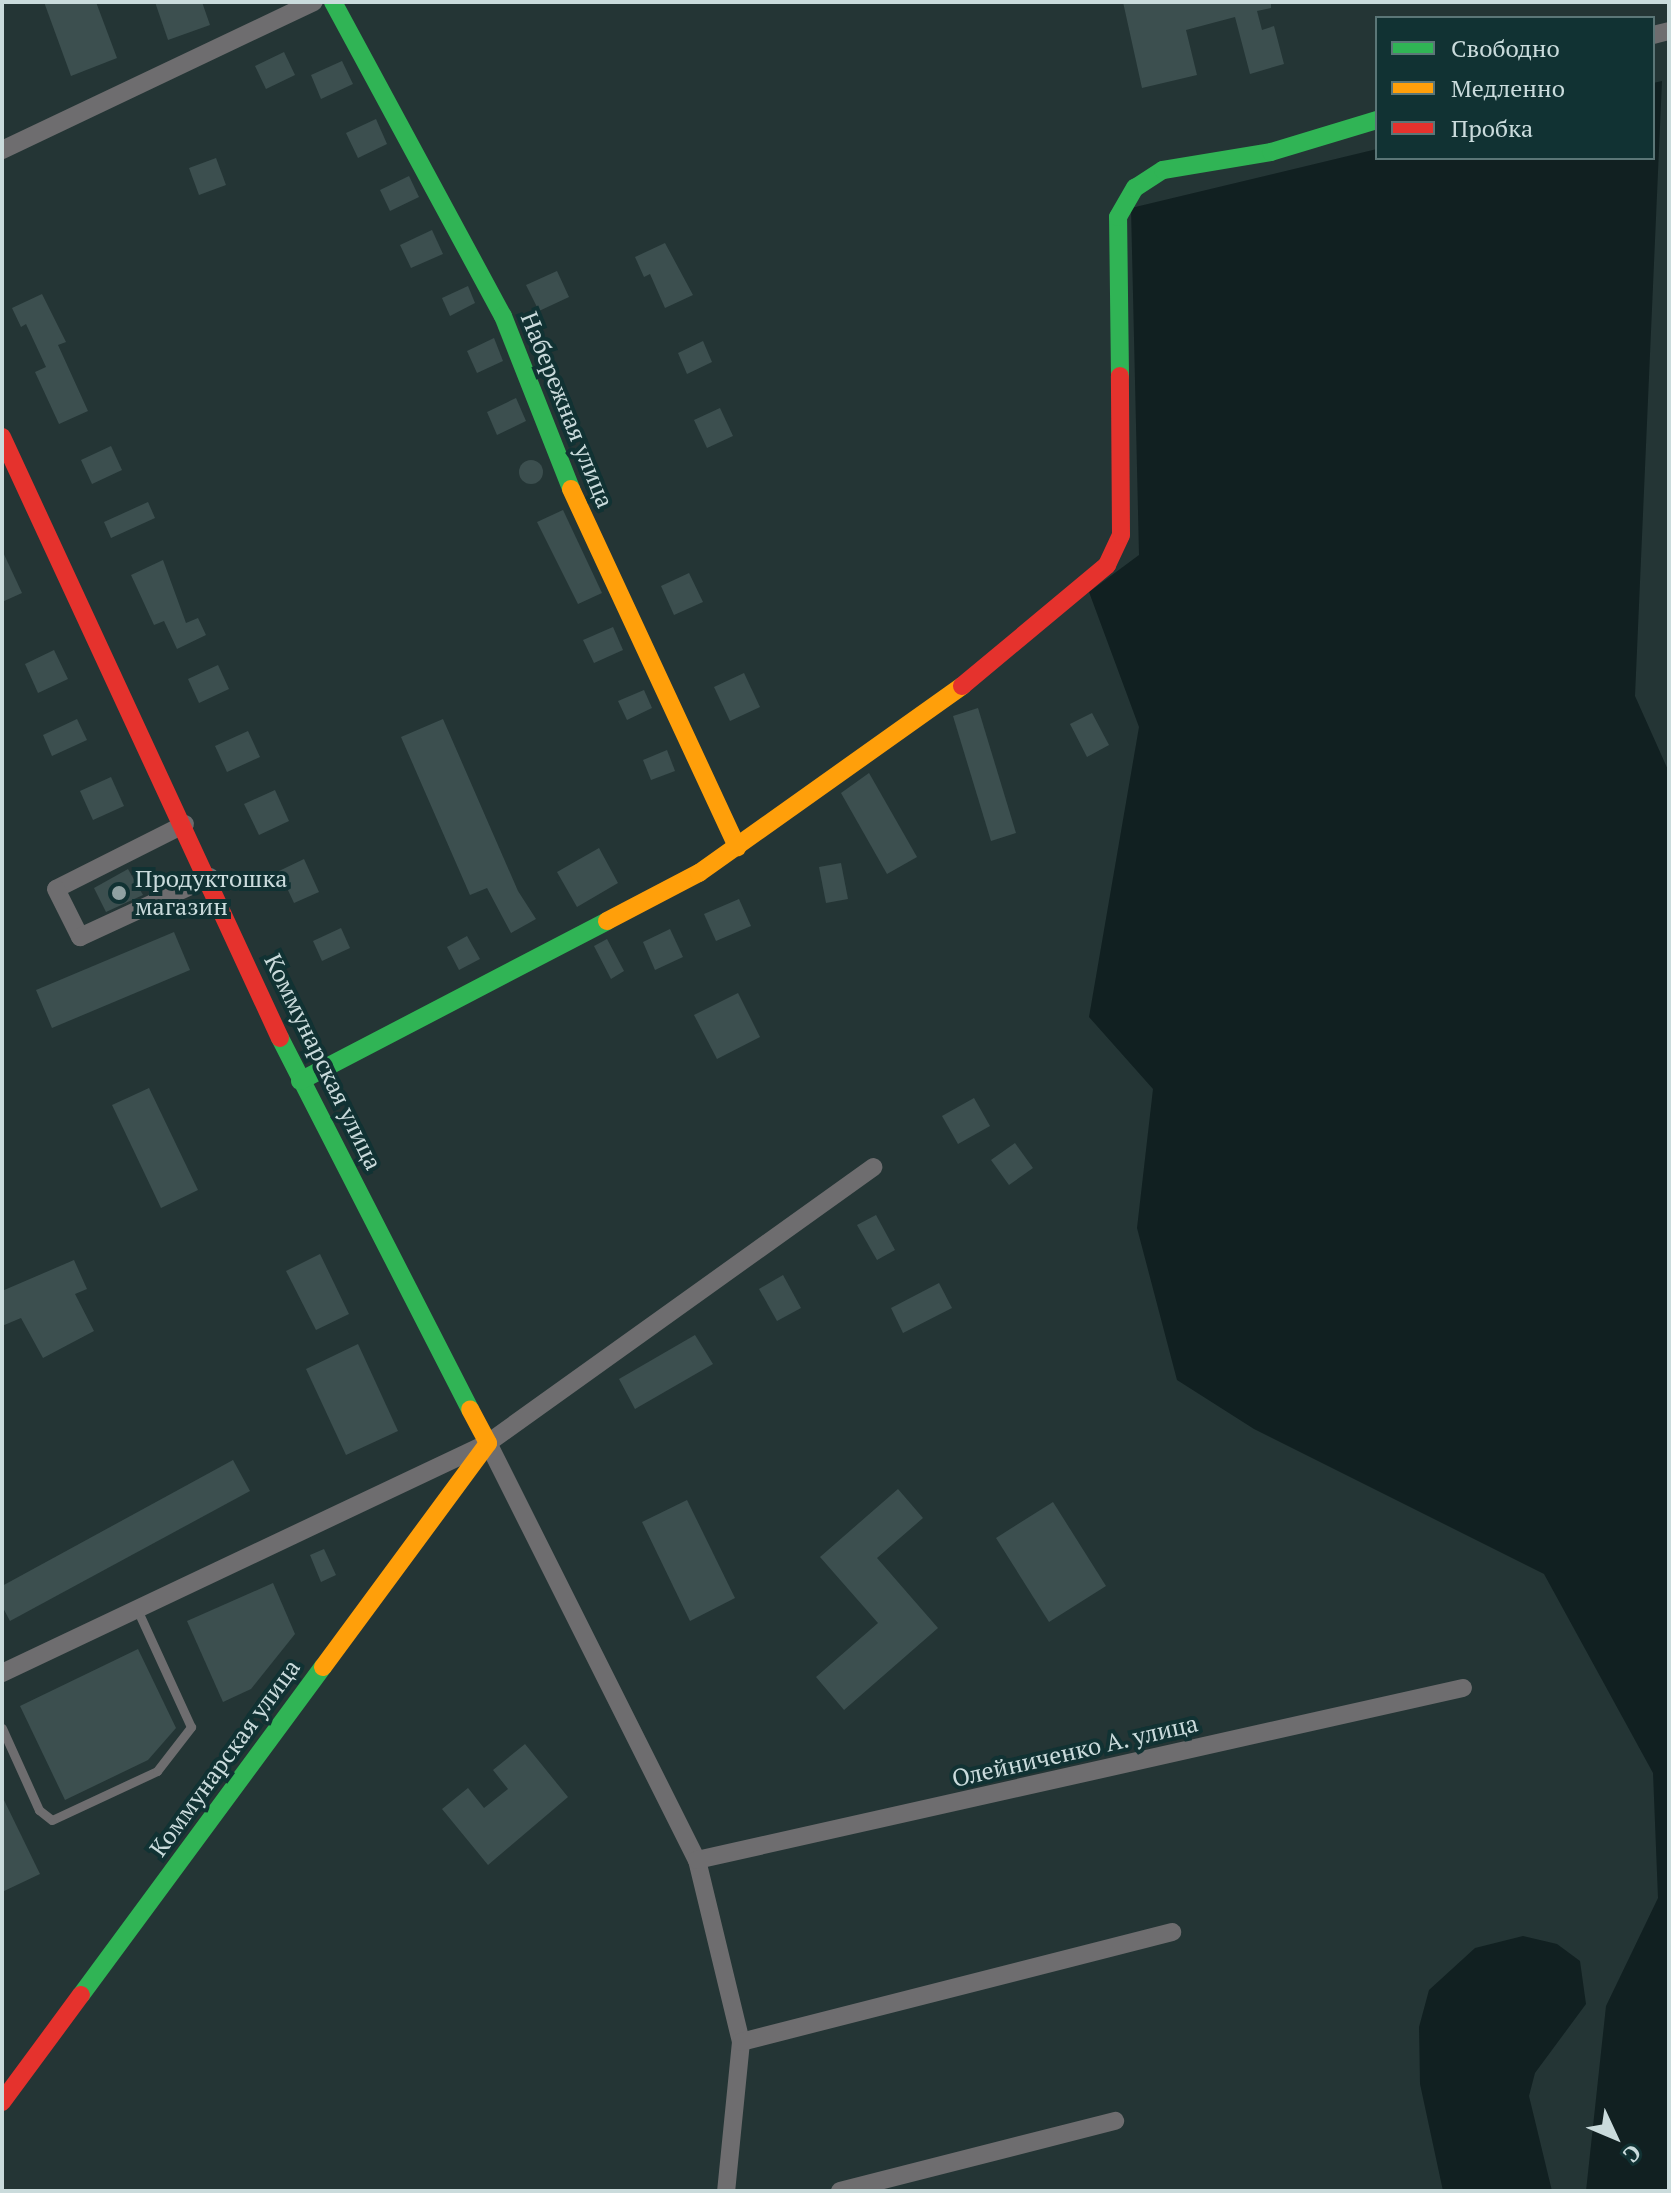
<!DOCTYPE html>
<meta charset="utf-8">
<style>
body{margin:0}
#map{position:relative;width:1671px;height:2193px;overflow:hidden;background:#243535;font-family:"PT Serif",serif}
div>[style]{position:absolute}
.water>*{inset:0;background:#112021}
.building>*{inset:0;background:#3c4f4f}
.round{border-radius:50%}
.lane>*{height:9px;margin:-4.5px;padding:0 4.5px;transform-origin:4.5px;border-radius:4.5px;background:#6e6d6f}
.street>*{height:18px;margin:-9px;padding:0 9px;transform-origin:9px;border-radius:9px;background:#6e6d6f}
.fast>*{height:18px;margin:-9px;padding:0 9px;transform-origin:9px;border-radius:9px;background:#30b455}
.slow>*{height:18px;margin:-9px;padding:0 9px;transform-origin:9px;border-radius:9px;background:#ff9f0a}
.jam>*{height:18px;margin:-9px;padding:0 9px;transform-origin:9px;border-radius:9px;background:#e5322d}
.dots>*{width:22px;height:22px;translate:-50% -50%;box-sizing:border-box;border:4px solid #113233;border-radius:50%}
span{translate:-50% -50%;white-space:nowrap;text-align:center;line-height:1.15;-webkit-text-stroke:8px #113233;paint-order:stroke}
.street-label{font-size:24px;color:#cadbdc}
.poi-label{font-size:24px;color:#cadbdc}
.left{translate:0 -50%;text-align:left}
.frame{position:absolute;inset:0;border:4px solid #cadbdc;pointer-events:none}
.legend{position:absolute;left:1375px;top:16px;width:280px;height:144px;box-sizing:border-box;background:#113233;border:2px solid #5b7677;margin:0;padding:10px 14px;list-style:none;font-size:24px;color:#cadbdc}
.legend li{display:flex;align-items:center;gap:16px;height:40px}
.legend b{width:40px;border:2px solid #5b7677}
.north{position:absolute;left:1575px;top:2097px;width:80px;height:80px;-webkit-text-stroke:6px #113233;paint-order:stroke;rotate:134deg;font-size:22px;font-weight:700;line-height:32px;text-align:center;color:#cadbdc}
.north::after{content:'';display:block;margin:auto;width:28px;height:36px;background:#cadbdc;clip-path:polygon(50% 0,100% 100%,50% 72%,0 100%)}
</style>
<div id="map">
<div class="water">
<i style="clip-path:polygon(1662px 81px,1635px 696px,1669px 772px,1669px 2191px,1586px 2191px,1606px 2006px,1658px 1898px,1653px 1773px,1544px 1574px,1254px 1429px,1177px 1380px,1137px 1228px,1153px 1089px,1089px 1017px,1139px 727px,1089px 592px,1139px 555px,1131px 208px,1377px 149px,1377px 158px,1653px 158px,1653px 83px)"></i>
<i style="clip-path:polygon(1523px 1936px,1557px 1944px,1580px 1961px,1586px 2004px,1535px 2073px,1529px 2096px,1552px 2191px,1443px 2191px,1420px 2084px,1419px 2027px,1429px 1990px,1475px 1948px)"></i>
</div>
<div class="building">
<i style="clip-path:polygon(44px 2px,96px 2px,117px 58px,71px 76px)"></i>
<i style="clip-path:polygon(155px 2px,202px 2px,210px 25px,168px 40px)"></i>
<i style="clip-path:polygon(1123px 2px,1271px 2px,1271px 8px,1257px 11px,1262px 30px,1274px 26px,1284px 64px,1250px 74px,1235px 17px,1186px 30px,1197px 75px,1142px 88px)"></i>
<i style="clip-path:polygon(284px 52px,295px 75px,266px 89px,255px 66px)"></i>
<i style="clip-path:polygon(342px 61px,353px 84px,321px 99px,311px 75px)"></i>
<i style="clip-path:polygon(376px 119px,387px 144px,358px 158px,346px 133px)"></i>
<i style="clip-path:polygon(216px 158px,226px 185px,199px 195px,189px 168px)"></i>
<i style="clip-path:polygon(409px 176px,419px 197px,390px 211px,380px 190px)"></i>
<i style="clip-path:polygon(432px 230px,443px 254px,411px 268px,400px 245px)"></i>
<i style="clip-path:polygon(665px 243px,693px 295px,665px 308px,650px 274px,644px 277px,635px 257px)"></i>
<i style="clip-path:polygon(557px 271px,569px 297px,539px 311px,526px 285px)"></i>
<i style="clip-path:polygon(468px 286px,475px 303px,450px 316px,442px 298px)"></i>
<i style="clip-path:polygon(42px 294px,66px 342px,58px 345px,88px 411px,59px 424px,35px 372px,46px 367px,26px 324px,21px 327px,12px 308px)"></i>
<i style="clip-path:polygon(494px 338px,503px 361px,477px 373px,467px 351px)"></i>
<i style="clip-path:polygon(703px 341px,712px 362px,687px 374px,678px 353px)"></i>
<i style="clip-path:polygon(516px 398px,526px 421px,497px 435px,487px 412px)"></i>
<i style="clip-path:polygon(720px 408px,733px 436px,707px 448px,694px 420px)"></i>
<i style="clip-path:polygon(111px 446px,122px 470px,92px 484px,81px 460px)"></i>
<i class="round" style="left:519px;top:460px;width:24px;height:24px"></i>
<i style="clip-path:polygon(148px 502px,155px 518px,111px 538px,104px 522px)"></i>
<i style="clip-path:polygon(563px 510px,602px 593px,578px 604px,537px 522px)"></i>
<i style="clip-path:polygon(2px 550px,22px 593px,2px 602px)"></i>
<i style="clip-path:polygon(163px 560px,186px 623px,198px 618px,206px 635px,177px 649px,164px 621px,154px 625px,131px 575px)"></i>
<i style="clip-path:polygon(689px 573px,703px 602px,674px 615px,661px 586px)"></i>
<i style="clip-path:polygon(613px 627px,623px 650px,594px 663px,583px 640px)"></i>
<i style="clip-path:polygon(54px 650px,68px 679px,38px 693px,25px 664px)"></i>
<i style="clip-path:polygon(218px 665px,229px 689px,199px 703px,188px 679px)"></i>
<i style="clip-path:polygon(744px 673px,760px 707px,730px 721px,714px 687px)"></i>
<i style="clip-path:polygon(644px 690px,652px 708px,627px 720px,618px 701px)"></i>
<i style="clip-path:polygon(978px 708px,1016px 833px,991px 841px,953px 716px)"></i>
<i style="clip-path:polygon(1092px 713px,1109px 745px,1087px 757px,1070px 724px)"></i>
<i style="clip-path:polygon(77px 719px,87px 740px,52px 756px,43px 735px)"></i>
<i style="clip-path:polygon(443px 719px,518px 891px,536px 919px,511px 933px,487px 888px,470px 895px,401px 737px)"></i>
<i style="clip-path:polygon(248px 731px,260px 757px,227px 772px,215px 746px)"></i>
<i style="clip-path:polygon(667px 750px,675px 771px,651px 780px,643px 760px)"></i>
<i style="clip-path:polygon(869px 773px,917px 857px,887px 874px,841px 793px)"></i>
<i style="clip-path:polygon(111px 777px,124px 806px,93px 820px,80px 791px)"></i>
<i style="clip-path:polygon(275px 790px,289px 821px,259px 835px,244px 804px)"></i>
<i style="clip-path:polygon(599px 848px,618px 883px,577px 907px,557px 872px)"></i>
<i style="clip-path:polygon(304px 859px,319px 892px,294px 903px,279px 871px)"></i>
<i style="clip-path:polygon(841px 863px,848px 899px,826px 903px,819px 867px)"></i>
<i style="clip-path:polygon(128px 869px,143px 895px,106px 912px,94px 888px)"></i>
<i style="clip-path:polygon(739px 899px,751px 926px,716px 941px,704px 914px)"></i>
<i style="clip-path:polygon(341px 928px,350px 948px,322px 961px,313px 941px)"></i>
<i style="clip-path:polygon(670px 929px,683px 957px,655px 970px,643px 942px)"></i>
<i style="clip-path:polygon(174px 932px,190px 970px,52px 1028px,36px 990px)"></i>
<i style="clip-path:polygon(467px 936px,480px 959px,459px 970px,447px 947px)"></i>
<i style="clip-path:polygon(607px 939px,624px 971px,611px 979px,594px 946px)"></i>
<i style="clip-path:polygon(738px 993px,760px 1037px,717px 1059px,694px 1015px)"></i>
<i style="clip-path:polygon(149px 1088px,198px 1190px,161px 1208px,112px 1105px)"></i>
<i style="clip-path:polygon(974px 1098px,990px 1126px,958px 1144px,942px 1116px)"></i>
<i style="clip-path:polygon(1015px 1143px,1033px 1168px,1009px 1185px,991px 1160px)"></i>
<i style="clip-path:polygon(876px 1215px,895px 1250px,877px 1260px,857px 1225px)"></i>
<i style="clip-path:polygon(320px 1254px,349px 1314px,316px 1330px,286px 1271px)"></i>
<i style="clip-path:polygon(74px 1260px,87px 1289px,75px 1294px,94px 1331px,43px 1358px,21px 1318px,2px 1326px,2px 1291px)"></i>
<i style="clip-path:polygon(783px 1275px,801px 1308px,777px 1321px,759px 1289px)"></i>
<i style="clip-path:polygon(939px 1283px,952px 1308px,903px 1333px,891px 1308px)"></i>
<i style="clip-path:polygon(695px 1335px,713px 1364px,635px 1409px,619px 1379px)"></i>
<i style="clip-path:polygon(358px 1344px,398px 1431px,346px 1455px,306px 1369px)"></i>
<i style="clip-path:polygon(233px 1460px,250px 1491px,10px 1621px,2px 1606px,2px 1586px)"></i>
<i style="clip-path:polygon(898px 1489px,923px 1518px,877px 1558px,938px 1628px,844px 1710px,816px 1677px,878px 1623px,820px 1557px)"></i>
<i style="clip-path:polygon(687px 1500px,735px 1598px,690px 1621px,642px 1522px)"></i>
<i style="clip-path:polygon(1053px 1502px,1106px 1586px,1049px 1622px,996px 1538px)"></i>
<i style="clip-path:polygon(324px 1549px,336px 1575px,321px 1582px,310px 1555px)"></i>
<i style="clip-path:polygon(273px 1583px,295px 1634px,251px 1689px,223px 1702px,187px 1621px)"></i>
<i style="clip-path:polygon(138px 1649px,176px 1728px,148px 1760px,65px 1800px,20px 1706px)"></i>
<i style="clip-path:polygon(525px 1744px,568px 1797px,488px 1865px,442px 1809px,468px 1788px,484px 1808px,508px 1789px,493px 1770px)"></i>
<i style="clip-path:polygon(2px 1796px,40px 1874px,2px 1892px)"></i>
</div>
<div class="lane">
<i style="left:2px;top:1728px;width:90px;rotate:65.7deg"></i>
<i style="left:39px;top:1810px;width:16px;rotate:38deg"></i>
<i style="left:52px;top:1820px;width:116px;rotate:-25deg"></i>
<i style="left:157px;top:1771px;width:56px;rotate:-52.3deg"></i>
<i style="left:191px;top:1727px;width:130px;rotate:-114.6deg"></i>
</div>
<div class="street">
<i style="left:1653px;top:35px;width:16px;rotate:-14deg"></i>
<i style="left:2px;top:150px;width:345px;rotate:-25.4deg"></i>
<i style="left:185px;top:824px;width:144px;rotate:153.3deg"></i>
<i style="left:56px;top:889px;width:54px;rotate:63.4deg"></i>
<i style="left:80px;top:937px;width:143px;rotate:-24.8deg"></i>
<i style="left:488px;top:1443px;width:466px;rotate:63.4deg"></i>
<i style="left:697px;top:1860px;width:187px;rotate:76.4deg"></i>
<i style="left:741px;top:2042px;width:150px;rotate:95.7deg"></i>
<i style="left:2px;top:1673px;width:538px;rotate:-25.33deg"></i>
<i style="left:488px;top:1443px;width:474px;rotate:-35.6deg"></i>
<i style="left:697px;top:1860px;width:785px;rotate:-12.66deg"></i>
<i style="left:741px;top:2042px;width:445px;rotate:-14.3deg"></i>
<i style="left:840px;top:2191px;width:284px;rotate:-14.3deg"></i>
</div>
<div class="fast">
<i style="left:333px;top:2px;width:357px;rotate:61.6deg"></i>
<i style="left:503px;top:316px;width:186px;rotate:68.5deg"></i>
<i style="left:1120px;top:376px;width:159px;rotate:-90.7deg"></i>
<i style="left:1118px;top:217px;width:34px;rotate:-60deg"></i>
<i style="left:1135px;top:188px;width:33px;rotate:-33deg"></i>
<i style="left:1163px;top:170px;width:109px;rotate:-9.5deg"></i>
<i style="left:1271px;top:152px;width:111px;rotate:-16.8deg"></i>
<i style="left:280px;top:1038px;width:417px;rotate:62.9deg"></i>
<i style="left:300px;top:1081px;width:346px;rotate:-27.5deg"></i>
<i style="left:81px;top:1995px;width:408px;rotate:-53.6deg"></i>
</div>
<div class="slow">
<i style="left:571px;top:489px;width:395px;rotate:65.1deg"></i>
<i style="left:607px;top:921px;width:104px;rotate:-27.6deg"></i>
<i style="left:699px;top:873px;width:323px;rotate:-35.4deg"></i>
<i style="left:323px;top:1667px;width:278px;rotate:-53.6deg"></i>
<i style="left:488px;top:1443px;width:38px;rotate:-118deg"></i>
</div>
<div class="jam">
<i style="left:2px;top:437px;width:662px;rotate:65.18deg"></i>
<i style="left:962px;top:686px;width:189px;rotate:-39.8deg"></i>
<i style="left:1107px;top:565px;width:33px;rotate:-65deg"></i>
<i style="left:1121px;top:535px;width:159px;rotate:-90.4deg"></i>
<i style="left:2px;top:2102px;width:133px;rotate:-53.6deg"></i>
</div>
<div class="dots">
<i style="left:119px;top:893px;background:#90a1a2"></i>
</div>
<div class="street-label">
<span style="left:567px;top:410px;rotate:68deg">Набережная улица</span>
<span style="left:323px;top:1062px;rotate:64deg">Коммунарская улица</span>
<span style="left:1075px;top:1751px;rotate:-13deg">Олейниченко А. улица</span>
<span style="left:225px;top:1758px;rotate:-54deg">Коммунарская улица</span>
</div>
<div class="poi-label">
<span class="left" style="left:135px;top:893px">Продуктошка<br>магазин</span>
</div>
<div class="frame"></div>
<ul class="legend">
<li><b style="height:10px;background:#30b455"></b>Свободно</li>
<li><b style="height:10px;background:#ff9f0a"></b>Медленно</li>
<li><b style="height:10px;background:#e5322d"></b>Пробка</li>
</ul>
<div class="north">С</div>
</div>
